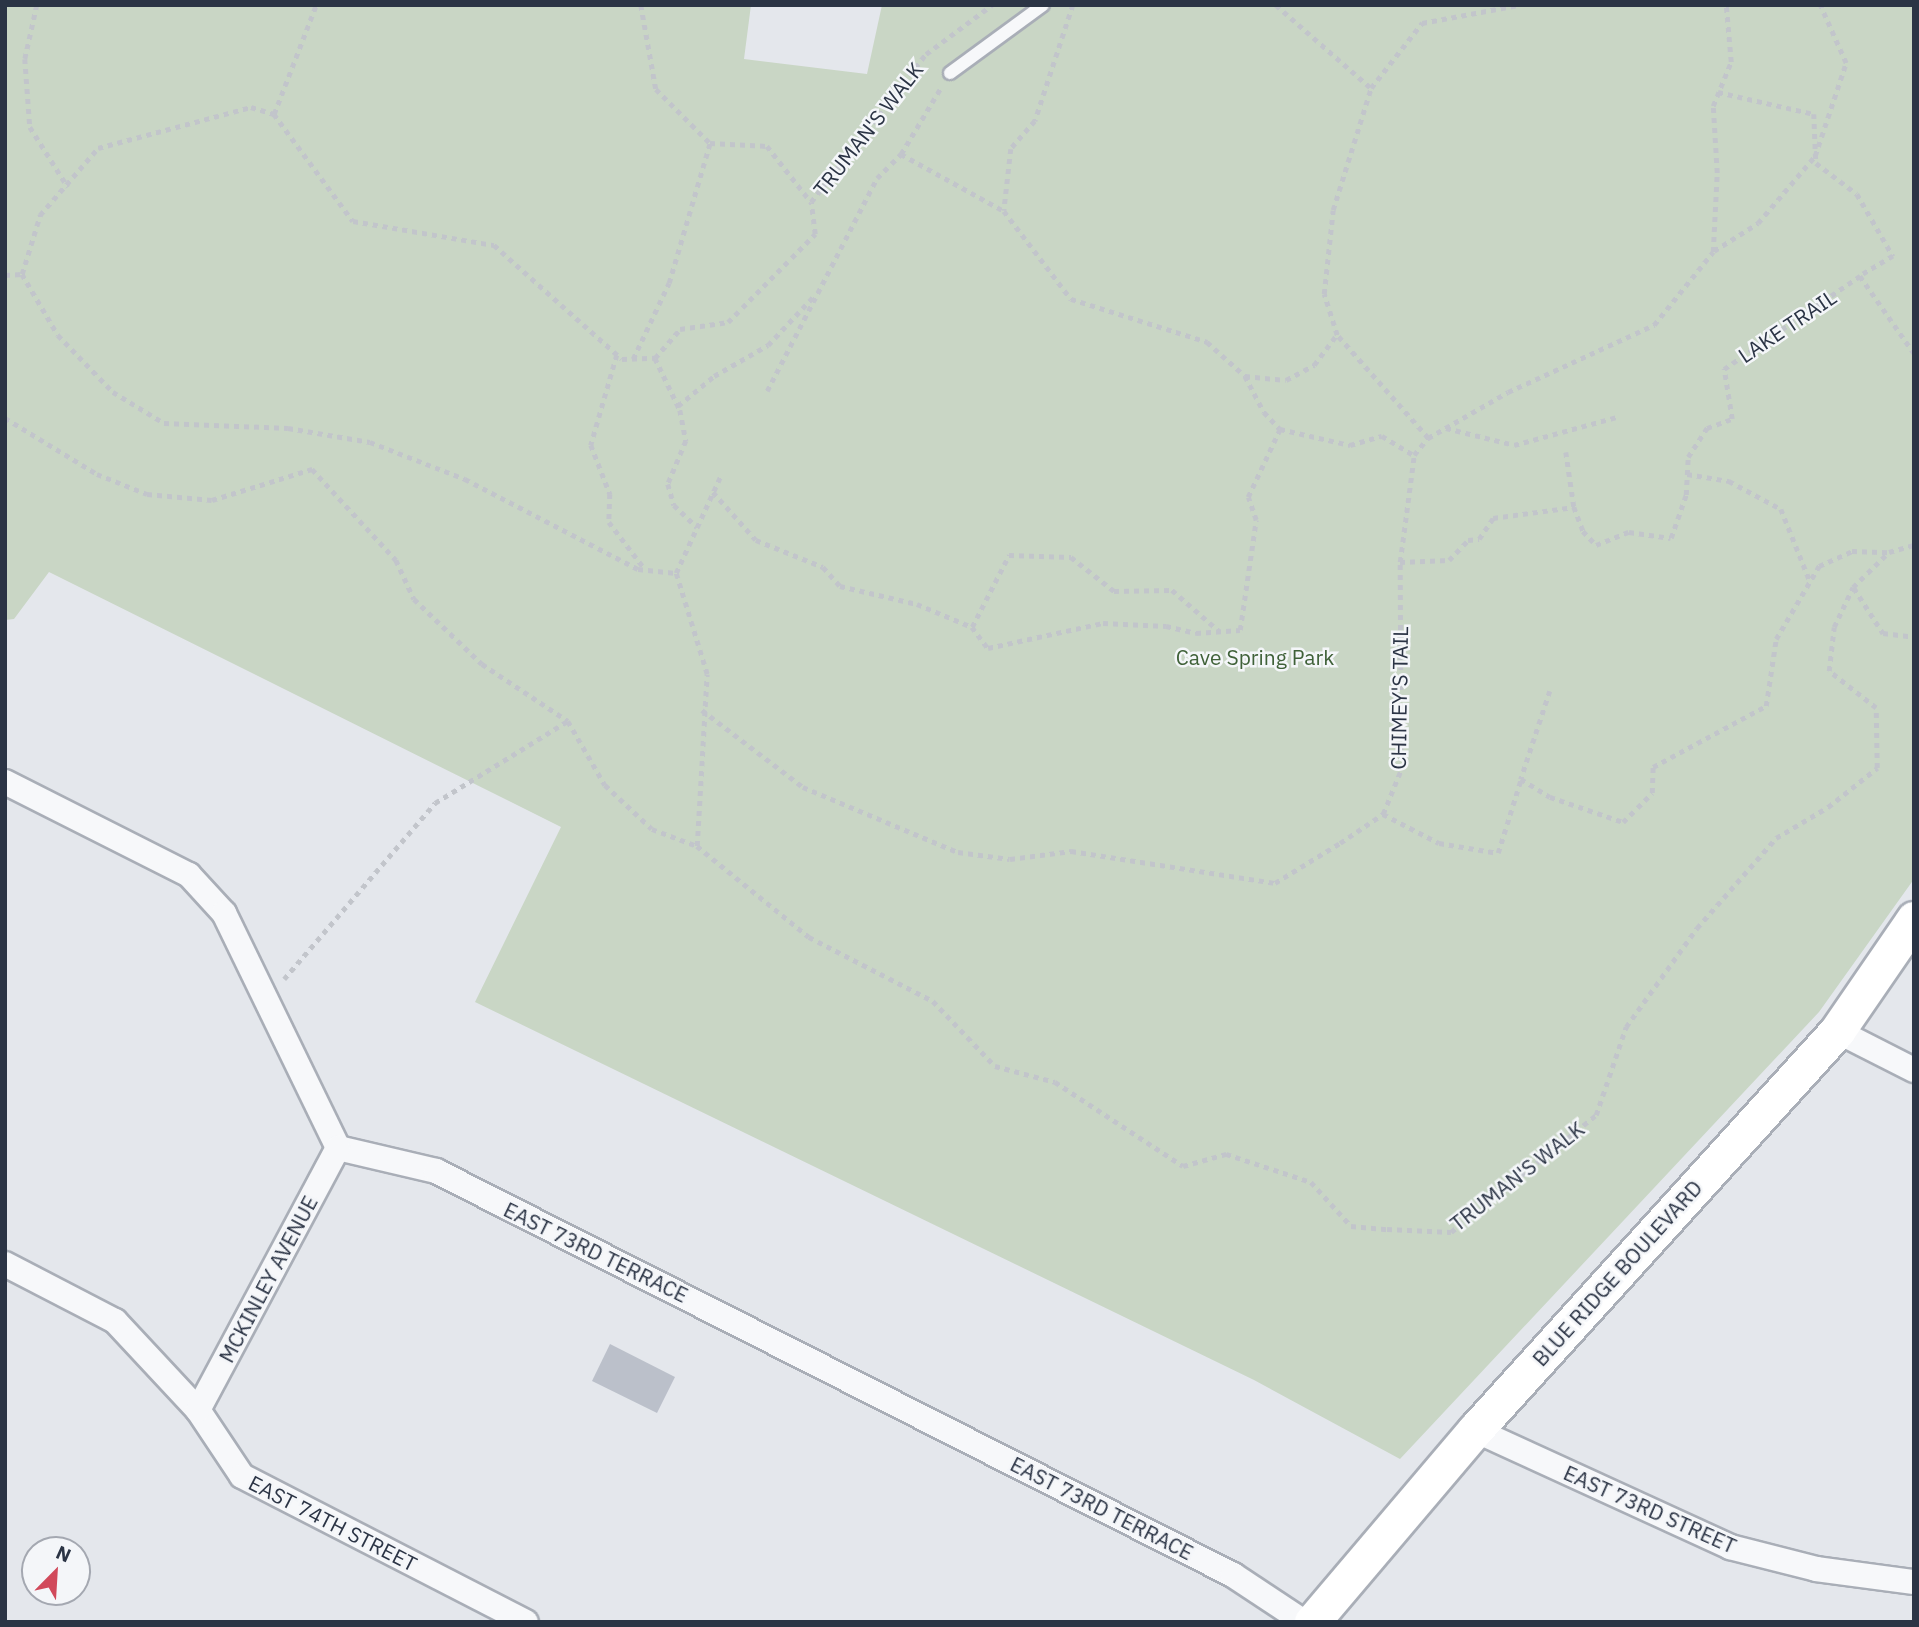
<!DOCTYPE html>
<style>
body{margin:0}
#map{position:relative;width:1919px;height:1627px;overflow:hidden;background:#e4e7ec;font-family:"IBM Plex Sans",sans-serif}
div>[style]{position:absolute}
.green>*{inset:0;background:#c9d6c5}
.building>*{inset:0;background:#bbc0ca}
.path>*{height:4.5px;margin-top:-2.25px;transform-origin:0;background:repeating-linear-gradient(90deg,#c2c5cb 0 5px,transparent 0 10px)}
.roads{filter:drop-shadow(2px 0 #a9aeb7) drop-shadow(-2px 0 #a9aeb7) drop-shadow(0 2px #a9aeb7) drop-shadow(0 -2px #a9aeb7)}
.service>*{height:12px;margin:-6px;padding:0 6px;transform-origin:6px;border-radius:6px;background:#f7f8fa}
.minor>*{height:24px;margin:-12px;padding:0 12px;transform-origin:12px;border-radius:12px;background:#f7f8fa}
.secondary>*{height:35px;margin:-17.5px;padding:0 17.5px;transform-origin:17.5px;border-radius:17.5px;background:#fff}
span{translate:-50% -50%;white-space:nowrap;text-align:center;line-height:1.15;-webkit-text-stroke:5px #f4f6f9;paint-order:stroke}
.street-label{font-size:21px;color:#2b3445}
.park-label{font-size:21px;color:#3f6138}
.frame{position:absolute;inset:0;border:7px solid #2b3445;pointer-events:none}
.north{position:absolute;left:21px;top:1536px;width:70px;height:70px;box-sizing:border-box;background:#f4f6f9;border:2px solid #a4a8b1;border-radius:50%;rotate:24deg;font-size:19px;font-weight:700;line-height:28px;text-align:center;color:#2b3445}
.north::after{content:'';display:block;margin:auto;width:24px;height:32px;background:#d1495b;clip-path:polygon(50% 0,100% 100%,50% 72%,0 100%)}
</style>
<div id="map">
<div class="green">
<i style="clip-path:polygon(5px 5px,751px 5px,744px 59px,867px 74px,882px 5px,1914px 5px,1914px 879px,1819px 1012px,1400px 1459px,1254px 1380px,475px 1002px,561px 827px,49px 572px,14px 619px,5px 620px)"></i>
</div>
<div class="building">
<i style="clip-path:polygon(610px 1344px,675px 1377px,657px 1413px,592px 1381px)"></i>
</div>
<div class="path">
<i style="left:37px;top:5px;width:55px;rotate:102.5deg"></i>
<i style="left:25px;top:59px;width:68px;rotate:85.8deg"></i>
<i style="left:30px;top:127px;width:71px;rotate:57.7deg"></i>
<i style="left:641px;top:5px;width:85px;rotate:79.9deg"></i>
<i style="left:656px;top:89px;width:76px;rotate:45deg"></i>
<i style="left:710px;top:143px;width:57px;rotate:3deg"></i>
<i style="left:767px;top:146px;width:71px;rotate:51.8deg"></i>
<i style="left:1073px;top:5px;width:122px;rotate:108.1deg"></i>
<i style="left:1035px;top:121px;width:37px;rotate:131deg"></i>
<i style="left:1011px;top:149px;width:62px;rotate:96.4deg"></i>
<i style="left:1004px;top:211px;width:111px;rotate:52.7deg"></i>
<i style="left:1071px;top:299px;width:143px;rotate:17.5deg"></i>
<i style="left:1207px;top:342px;width:51px;rotate:41.8deg"></i>
<i style="left:1245px;top:376px;width:41px;rotate:62.2deg"></i>
<i style="left:1264px;top:412px;width:23px;rotate:47deg"></i>
<i style="left:1280px;top:429px;width:72px;rotate:12.9deg"></i>
<i style="left:1350px;top:445px;width:33px;rotate:-16deg"></i>
<i style="left:1382px;top:436px;width:37px;rotate:31deg"></i>
<i style="left:1276px;top:5px;width:126px;rotate:41.1deg"></i>
<i style="left:1718px;top:92px;width:98px;rotate:12.9deg"></i>
<i style="left:1814px;top:114px;width:49px;rotate:87.7deg"></i>
<i style="left:1816px;top:163px;width:51px;rotate:37.1deg"></i>
<i style="left:1857px;top:194px;width:72px;rotate:59.9deg"></i>
<i style="left:1893px;top:256px;width:39px;rotate:149deg"></i>
<i style="left:1860px;top:276px;width:94px;rotate:55deg"></i>
<i style="left:274px;top:114px;width:133px;rotate:53.6deg"></i>
<i style="left:353px;top:221px;width:143px;rotate:9.7deg"></i>
<i style="left:494px;top:245px;width:171px;rotate:41.7deg"></i>
<i style="left:622px;top:359px;width:33px;rotate:-2deg"></i>
<i style="left:655px;top:358px;width:38px;rotate:-49deg"></i>
<i style="left:680px;top:329px;width:49px;rotate:-8.3deg"></i>
<i style="left:728px;top:322px;width:124px;rotate:-45.3deg"></i>
<i style="left:815px;top:234px;width:32px;rotate:-97deg"></i>
<i style="left:811px;top:202px;width:187px;rotate:-52.2deg"></i>
<i style="left:926px;top:54px;width:82px;rotate:-36.6deg"></i>
<i style="left:274px;top:114px;width:117px;rotate:-68.9deg"></i>
<i style="left:901px;top:154px;width:118px;rotate:29deg"></i>
<i style="left:1714px;top:251px;width:52px;rotate:-32.5deg"></i>
<i style="left:1758px;top:223px;width:88px;rotate:-49.6deg"></i>
<i style="left:1815px;top:156px;width:98px;rotate:-71.6deg"></i>
<i style="left:1846px;top:63px;width:64px;rotate:-114.1deg"></i>
<i style="left:22px;top:274px;width:71px;rotate:59.5deg"></i>
<i style="left:58px;top:335px;width:79px;rotate:46deg"></i>
<i style="left:113px;top:392px;width:60px;rotate:31.3deg"></i>
<i style="left:164px;top:423px;width:124px;rotate:2.3deg"></i>
<i style="left:288px;top:428px;width:83px;rotate:9.7deg"></i>
<i style="left:370px;top:442px;width:102px;rotate:21.3deg"></i>
<i style="left:465px;top:479px;width:195px;rotate:27.5deg"></i>
<i style="left:638px;top:569px;width:38px;rotate:6deg"></i>
<i style="left:5px;top:275px;width:17px;rotate:-3deg"></i>
<i style="left:22px;top:274px;width:62px;rotate:-73deg"></i>
<i style="left:40px;top:215px;width:89px;rotate:-49.1deg"></i>
<i style="left:98px;top:148px;width:158px;rotate:-15deg"></i>
<i style="left:251px;top:107px;width:24px;rotate:17deg"></i>
<i style="left:617px;top:355px;width:94px;rotate:106.1deg"></i>
<i style="left:591px;top:445px;width:53px;rotate:68.8deg"></i>
<i style="left:610px;top:494px;width:28px;rotate:92deg"></i>
<i style="left:609px;top:522px;width:58px;rotate:52.7deg"></i>
<i style="left:655px;top:358px;width:58px;rotate:64.3deg"></i>
<i style="left:680px;top:410px;width:32px;rotate:79deg"></i>
<i style="left:686px;top:441px;width:47px;rotate:112.7deg"></i>
<i style="left:668px;top:484px;width:22px;rotate:74deg"></i>
<i style="left:674px;top:505px;width:32px;rotate:44deg"></i>
<i style="left:633px;top:359px;width:84px;rotate:-64.7deg"></i>
<i style="left:669px;top:283px;width:146px;rotate:-73.7deg"></i>
<i style="left:1245px;top:376px;width:41px;rotate:5.6deg"></i>
<i style="left:1286px;top:380px;width:32px;rotate:-28deg"></i>
<i style="left:1314px;top:365px;width:38px;rotate:-53deg"></i>
<i style="left:767px;top:391px;width:240px;rotate:-62.7deg"></i>
<i style="left:877px;top:178px;width:34px;rotate:-45deg"></i>
<i style="left:901px;top:154px;width:76px;rotate:-59deg"></i>
<i style="left:678px;top:406px;width:47px;rotate:-39.8deg"></i>
<i style="left:714px;top:376px;width:62px;rotate:-29.9deg"></i>
<i style="left:768px;top:345px;width:66px;rotate:-46.8deg"></i>
<i style="left:5px;top:418px;width:108px;rotate:31.3deg"></i>
<i style="left:97px;top:474px;width:54px;rotate:21.8deg"></i>
<i style="left:147px;top:494px;width:65px;rotate:5.3deg"></i>
<i style="left:212px;top:500px;width:105px;rotate:-17.2deg"></i>
<i style="left:312px;top:469px;width:124px;rotate:47.3deg"></i>
<i style="left:396px;top:560px;width:43px;rotate:65.2deg"></i>
<i style="left:414px;top:599px;width:94px;rotate:43.7deg"></i>
<i style="left:482px;top:664px;width:103px;rotate:33.5deg"></i>
<i style="left:568px;top:721px;width:74px;rotate:60deg"></i>
<i style="left:605px;top:785px;width:64px;rotate:43.1deg"></i>
<i style="left:652px;top:829px;width:48px;rotate:20.7deg"></i>
<i style="left:697px;top:846px;width:144px;rotate:39.1deg"></i>
<i style="left:809px;top:937px;width:140px;rotate:27.3deg"></i>
<i style="left:933px;top:1001px;width:90px;rotate:46.4deg"></i>
<i style="left:995px;top:1066px;width:62px;rotate:14.9deg"></i>
<i style="left:1055px;top:1082px;width:153px;rotate:33.3deg"></i>
<i style="left:1183px;top:1166px;width:45px;rotate:-15.6deg"></i>
<i style="left:1226px;top:1154px;width:89px;rotate:18.2deg"></i>
<i style="left:1311px;top:1182px;width:59px;rotate:47.7deg"></i>
<i style="left:1351px;top:1226px;width:36px;rotate:5deg"></i>
<i style="left:1387px;top:1229px;width:64px;rotate:2.7deg"></i>
<i style="left:1451px;top:1232px;width:186px;rotate:-38.9deg"></i>
<i style="left:1596px;top:1115px;width:93px;rotate:-71.2deg"></i>
<i style="left:1626px;top:1027px;width:122px;rotate:-54.4deg"></i>
<i style="left:1697px;top:928px;width:120px;rotate:-48.7deg"></i>
<i style="left:1776px;top:838px;width:61px;rotate:-30.8deg"></i>
<i style="left:1828px;top:807px;width:63px;rotate:-38.5deg"></i>
<i style="left:1877px;top:768px;width:60px;rotate:-91deg"></i>
<i style="left:1876px;top:708px;width:60px;rotate:-141.8deg"></i>
<i style="left:1829px;top:671px;width:44px;rotate:-83.5deg"></i>
<i style="left:1834px;top:627px;width:44px;rotate:-64.6deg"></i>
<i style="left:1853px;top:587px;width:50px;rotate:-44.2deg"></i>
<i style="left:1889px;top:552px;width:26px;rotate:-16deg"></i>
<i style="left:1446px;top:428px;width:70px;rotate:14deg"></i>
<i style="left:1514px;top:445px;width:107px;rotate:-15.2deg"></i>
<i style="left:1428px;top:438px;width:137px;rotate:-131.5deg"></i>
<i style="left:1337px;top:335px;width:43px;rotate:-107.6deg"></i>
<i style="left:1324px;top:294px;width:84px;rotate:-83.9deg"></i>
<i style="left:1333px;top:210px;width:128px;rotate:-72.7deg"></i>
<i style="left:1371px;top:88px;width:83px;rotate:-51.9deg"></i>
<i style="left:1422px;top:23px;width:98px;rotate:-10.6deg"></i>
<i style="left:1566px;top:452px;width:56px;rotate:81.7deg"></i>
<i style="left:1687px;top:474px;width:43px;rotate:9.5deg"></i>
<i style="left:1729px;top:481px;width:59px;rotate:28.3deg"></i>
<i style="left:1781px;top:509px;width:78px;rotate:68.1deg"></i>
<i style="left:713px;top:492px;width:64px;rotate:48.1deg"></i>
<i style="left:756px;top:540px;width:72px;rotate:21.9deg"></i>
<i style="left:823px;top:567px;width:25px;rotate:48deg"></i>
<i style="left:840px;top:586px;width:79px;rotate:13.2deg"></i>
<i style="left:917px;top:604px;width:60px;rotate:22.7deg"></i>
<i style="left:972px;top:627px;width:26px;rotate:53deg"></i>
<i style="left:988px;top:648px;width:118px;rotate:-12.3deg"></i>
<i style="left:1103px;top:623px;width:63px;rotate:2.7deg"></i>
<i style="left:1166px;top:626px;width:31px;rotate:13deg"></i>
<i style="left:1196px;top:633px;width:44px;rotate:-3.9deg"></i>
<i style="left:1240px;top:630px;width:111px;rotate:-81.7deg"></i>
<i style="left:1256px;top:520px;width:24px;rotate:-109deg"></i>
<i style="left:1248px;top:497px;width:75px;rotate:-64.8deg"></i>
<i style="left:1400px;top:562px;width:49px;rotate:-2.3deg"></i>
<i style="left:1449px;top:560px;width:28px;rotate:-46deg"></i>
<i style="left:1468px;top:540px;width:11px;rotate:-5deg"></i>
<i style="left:1479px;top:539px;width:25px;rotate:-56deg"></i>
<i style="left:1493px;top:518px;width:82px;rotate:-7.7deg"></i>
<i style="left:1574px;top:507px;width:26px;rotate:69deg"></i>
<i style="left:1583px;top:531px;width:19px;rotate:47deg"></i>
<i style="left:1596px;top:545px;width:35px;rotate:-22deg"></i>
<i style="left:1629px;top:532px;width:42px;rotate:8.1deg"></i>
<i style="left:1671px;top:538px;width:46px;rotate:-70.8deg"></i>
<i style="left:1686px;top:495px;width:38px;rotate:-87deg"></i>
<i style="left:1688px;top:457px;width:35px;rotate:-57deg"></i>
<i style="left:1707px;top:428px;width:27px;rotate:-20deg"></i>
<i style="left:1732px;top:419px;width:51px;rotate:-99.1deg"></i>
<i style="left:1724px;top:369px;width:165px;rotate:-34.4deg"></i>
<i style="left:1854px;top:588px;width:54px;rotate:57.2deg"></i>
<i style="left:1883px;top:633px;width:31px;rotate:7deg"></i>
<i style="left:972px;top:627px;width:81px;rotate:-62.8deg"></i>
<i style="left:1009px;top:555px;width:62px;rotate:1.8deg"></i>
<i style="left:1071px;top:557px;width:55px;rotate:38.3deg"></i>
<i style="left:1114px;top:591px;width:58px;rotate:-1deg"></i>
<i style="left:1172px;top:590px;width:62px;rotate:41.1deg"></i>
<i style="left:1550px;top:691px;width:93px;rotate:108.2deg"></i>
<i style="left:1521px;top:779px;width:34px;rotate:32deg"></i>
<i style="left:1550px;top:797px;width:77px;rotate:18.9deg"></i>
<i style="left:1623px;top:822px;width:41px;rotate:-45deg"></i>
<i style="left:1652px;top:793px;width:26px;rotate:-88deg"></i>
<i style="left:1653px;top:767px;width:128px;rotate:-28.4deg"></i>
<i style="left:1766px;top:706px;width:68px;rotate:-81.5deg"></i>
<i style="left:1776px;top:639px;width:85px;rotate:-59.5deg"></i>
<i style="left:1819px;top:566px;width:36px;rotate:-24deg"></i>
<i style="left:1852px;top:551px;width:36px;rotate:2deg"></i>
<i style="left:702px;top:710px;width:127px;rotate:37.3deg"></i>
<i style="left:803px;top:787px;width:168px;rotate:22.8deg"></i>
<i style="left:958px;top:852px;width:52px;rotate:7.7deg"></i>
<i style="left:1010px;top:859px;width:62px;rotate:-7.5deg"></i>
<i style="left:1071px;top:851px;width:206px;rotate:8.9deg"></i>
<i style="left:1275px;top:883px;width:76px;rotate:-31.6deg"></i>
<i style="left:1340px;top:843px;width:52px;rotate:-34deg"></i>
<i style="left:1383px;top:814px;width:48px;rotate:-67.8deg"></i>
<i style="left:1401px;top:770px;width:208px;rotate:-90.3deg"></i>
<i style="left:1400px;top:562px;width:108px;rotate:-82.5deg"></i>
<i style="left:1414px;top:455px;width:22px;rotate:-51deg"></i>
<i style="left:1428px;top:438px;width:92px;rotate:-29.9deg"></i>
<i style="left:1508px;top:392px;width:161px;rotate:-24.7deg"></i>
<i style="left:1654px;top:325px;width:94px;rotate:-51.1deg"></i>
<i style="left:1713px;top:252px;width:79px;rotate:-87.1deg"></i>
<i style="left:1717px;top:173px;width:67px;rotate:-93.4deg"></i>
<i style="left:1713px;top:106px;width:48px;rotate:-67.8deg"></i>
<i style="left:1731px;top:62px;width:57px;rotate:-95deg"></i>
<i style="left:1383px;top:814px;width:63px;rotate:27.4deg"></i>
<i style="left:1439px;top:843px;width:60px;rotate:9.6deg"></i>
<i style="left:1498px;top:853px;width:77px;rotate:-72.7deg"></i>
<i style="left:697px;top:846px;width:172px;rotate:-86.7deg"></i>
<i style="left:707px;top:674px;width:106px;rotate:-107.1deg"></i>
<i style="left:676px;top:573px;width:108px;rotate:-65.3deg"></i>
<i style="left:284px;top:979px;width:232px;rotate:-49.4deg"></i>
<i style="left:435px;top:803px;width:156px;rotate:-31.7deg"></i>
</div>
<div class="roads">
<div class="service">
<i style="left:950px;top:73px;width:115px;rotate:-36.2deg"></i>
</div>
<div class="minor">
<i style="left:5px;top:782px;width:206px;rotate:26.8deg"></i>
<i style="left:189px;top:875px;width:52px;rotate:47.4deg"></i>
<i style="left:224px;top:913px;width:261px;rotate:64.1deg"></i>
<i style="left:338px;top:1148px;width:101px;rotate:13.2deg"></i>
<i style="left:436px;top:1171px;width:894px;rotate:26.88deg"></i>
<i style="left:1233px;top:1575px;width:85px;rotate:33.5deg"></i>
<i style="left:1837px;top:1031px;width:86px;rotate:26.9deg"></i>
<i style="left:5px;top:1264px;width:124px;rotate:27.4deg"></i>
<i style="left:115px;top:1321px;width:122px;rotate:47deg"></i>
<i style="left:198px;top:1410px;width:79px;rotate:56.3deg"></i>
<i style="left:242px;top:1476px;width:319px;rotate:27.2deg"></i>
<i style="left:198px;top:1410px;width:297px;rotate:-61.9deg"></i>
<i style="left:1475px;top:1430px;width:281px;rotate:24.6deg"></i>
<i style="left:1730px;top:1547px;width:89px;rotate:14.3deg"></i>
<i style="left:1816px;top:1569px;width:99px;rotate:7.6deg"></i>
</div>
<div class="secondary">
<i style="left:1312px;top:1622px;width:252px;rotate:-49.7deg"></i>
<i style="left:1475px;top:1430px;width:539px;rotate:-47.78deg"></i>
<i style="left:1837px;top:1031px;width:136px;rotate:-55.5deg"></i>
</div>
</div>
<div class="street-label">
<span style="left:868px;top:129px;rotate:-52deg">TRUMAN'S WALK</span>
<span style="left:1787px;top:326px;rotate:-34deg">LAKE TRAIL</span>
<span style="left:1399px;top:698px;rotate:-89deg">CHIMEY'S TAIL</span>
<span style="left:1517px;top:1176px;rotate:-38deg">TRUMAN'S WALK</span>
<span style="left:596px;top:1252px;rotate:26deg">EAST 73RD TERRACE</span>
<span style="left:1617px;top:1273px;rotate:-48deg">BLUE RIDGE BOULEVARD</span>
<span style="left:268px;top:1279px;rotate:-62deg">MCKINLEY AVENUE</span>
<span style="left:1102px;top:1508px;rotate:27deg">EAST 73RD TERRACE</span>
<span style="left:1650px;top:1509px;rotate:24deg">EAST 73RD STREET</span>
<span style="left:333px;top:1523px;rotate:27deg">EAST 74TH STREET</span>
</div>
<div class="park-label">
<span style="left:1255px;top:657px">Cave Spring Park</span>
</div>
<div class="frame"></div>
<div class="north">N</div>
</div>
